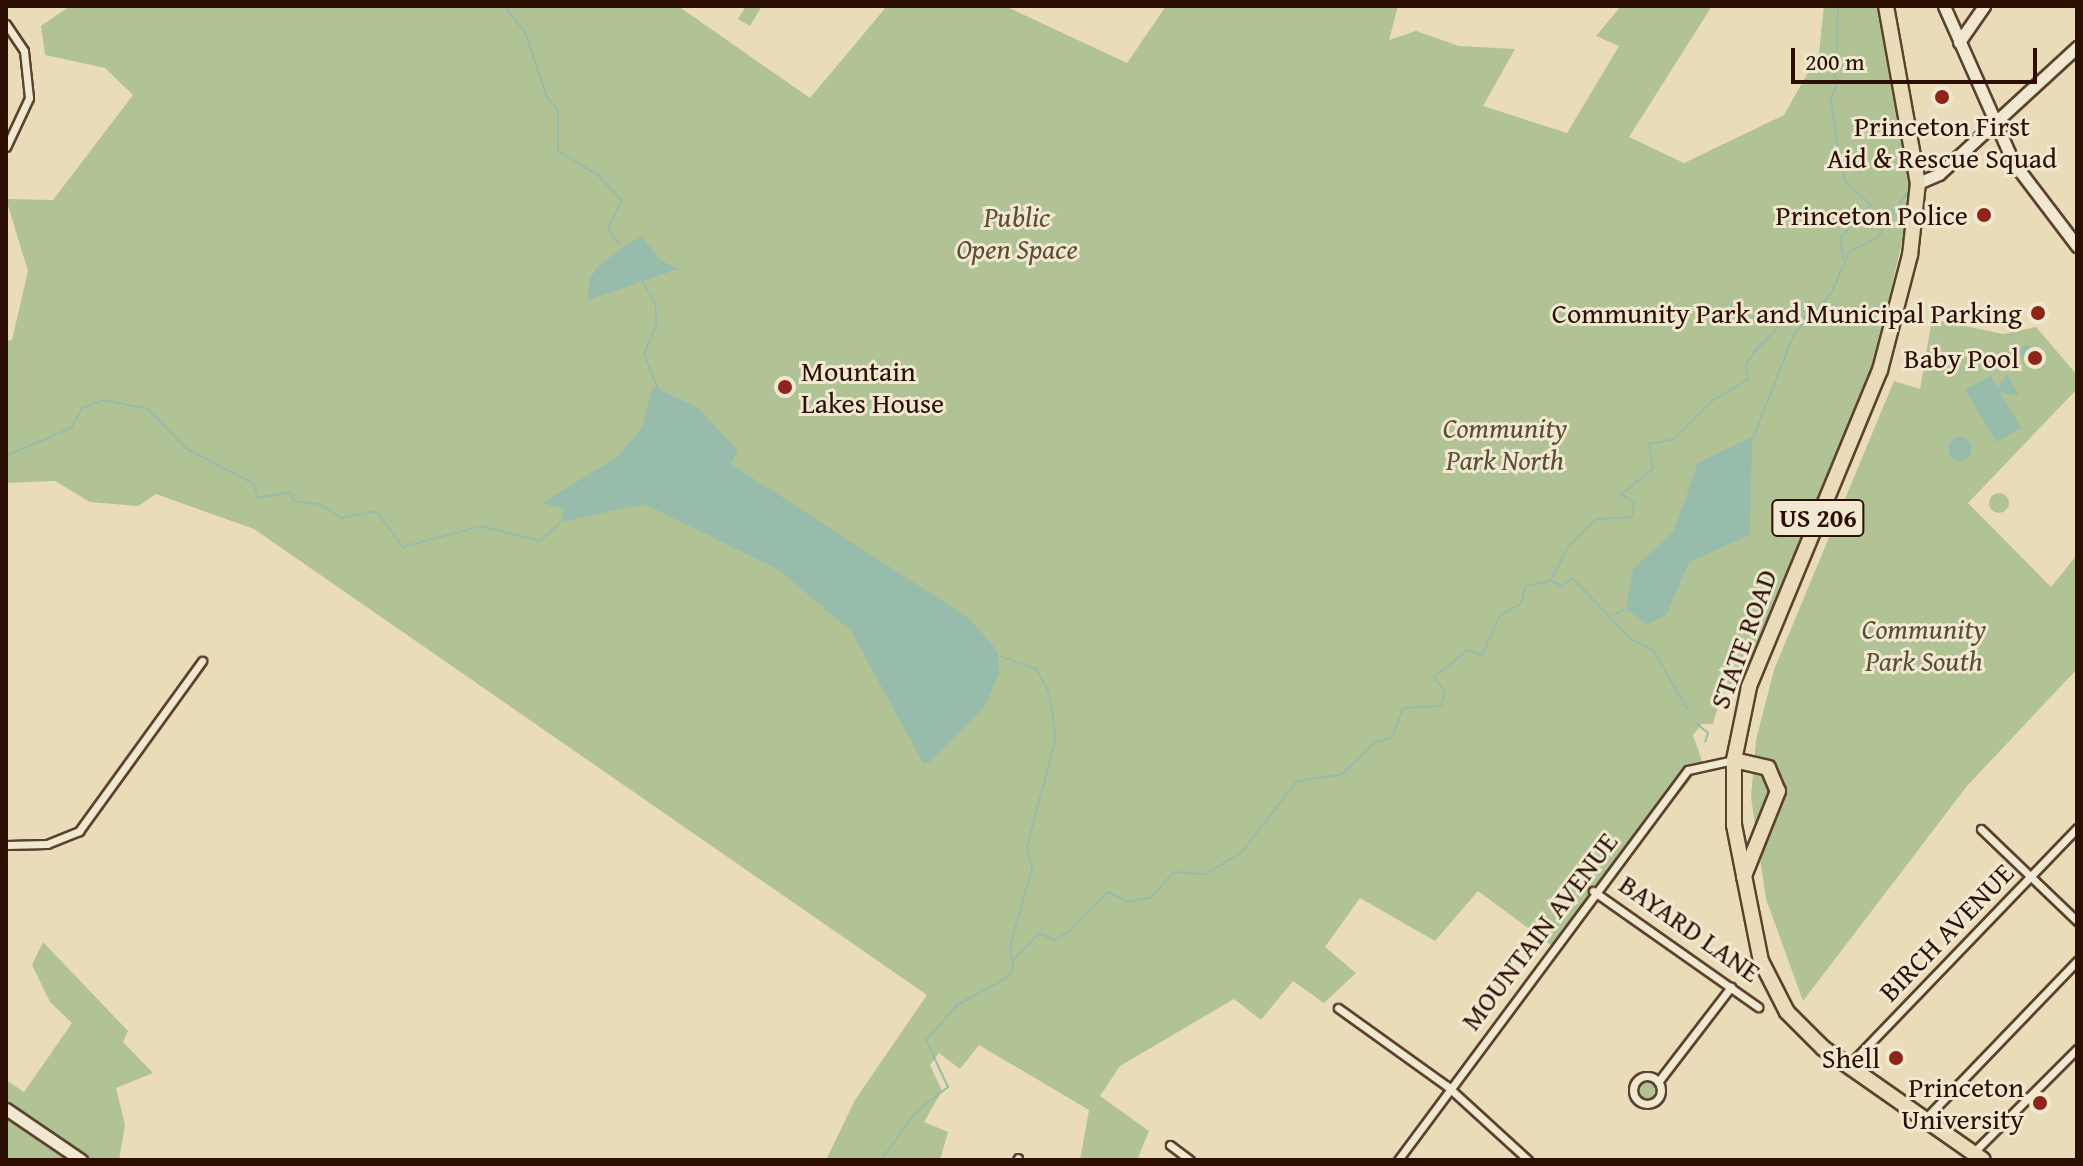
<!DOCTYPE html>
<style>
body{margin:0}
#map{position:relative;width:2083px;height:1166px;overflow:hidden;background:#eadcb9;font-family:"Gentium Book Plus",serif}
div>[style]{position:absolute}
.green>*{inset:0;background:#b1c294}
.round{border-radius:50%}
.water>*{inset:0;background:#98bcac}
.stream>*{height:2px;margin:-1px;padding:0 1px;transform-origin:1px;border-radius:1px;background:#98bcac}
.roads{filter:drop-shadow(2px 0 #5c422e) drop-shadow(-2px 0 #5c422e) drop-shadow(0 2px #5c422e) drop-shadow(0 -2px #5c422e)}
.street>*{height:7px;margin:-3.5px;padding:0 3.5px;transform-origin:3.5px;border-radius:3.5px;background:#f1e8d2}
.street>.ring{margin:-3.5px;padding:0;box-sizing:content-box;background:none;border:7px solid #f1e8d2;border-radius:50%}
.secondary>*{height:11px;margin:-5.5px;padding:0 5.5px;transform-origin:5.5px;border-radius:5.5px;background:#f1e8d2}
.highway>*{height:14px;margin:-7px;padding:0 7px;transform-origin:7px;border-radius:7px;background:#eadcb9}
.dots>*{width:22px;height:22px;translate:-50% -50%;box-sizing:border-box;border:4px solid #f1e8d2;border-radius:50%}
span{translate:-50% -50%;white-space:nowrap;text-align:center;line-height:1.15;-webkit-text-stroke:6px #f1e8d2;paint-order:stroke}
.shield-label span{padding:2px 6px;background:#f1e8d2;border:2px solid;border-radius:6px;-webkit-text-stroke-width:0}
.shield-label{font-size:26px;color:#2c0f00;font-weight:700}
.poi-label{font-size:28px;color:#2c0f00}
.right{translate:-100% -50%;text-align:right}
.left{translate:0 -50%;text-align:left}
.park-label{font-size:28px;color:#5b4e34;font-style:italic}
.street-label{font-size:28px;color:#2c0f00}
.frame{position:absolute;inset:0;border:8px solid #2c0f00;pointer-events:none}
.scale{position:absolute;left:1791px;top:48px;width:246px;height:36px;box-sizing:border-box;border:4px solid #2c0f00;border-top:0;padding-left:10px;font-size:24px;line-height:28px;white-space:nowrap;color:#2c0f00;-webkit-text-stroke:6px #f1e8d2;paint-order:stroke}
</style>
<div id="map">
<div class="green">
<i style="clip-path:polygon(70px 6px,678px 6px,810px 98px,887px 6px,1005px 6px,1127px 63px,1166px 6px,1398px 6px,1389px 40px,1416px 31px,1459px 46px,1515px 49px,1483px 106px,1567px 133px,1619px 46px,1596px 36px,1621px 6px,1712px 6px,1629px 137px,1684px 163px,1784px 115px,1819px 53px,1824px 6px,1878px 6px,1897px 82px,1911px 202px,1872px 373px,1758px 650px,1720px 699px,1713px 724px,1702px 724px,1693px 735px,1703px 764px,1555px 948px,1478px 891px,1435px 941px,1360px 898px,1325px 947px,1356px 973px,1324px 1003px,1293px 981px,1261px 1020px,1234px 999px,1120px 1066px,1100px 1096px,1149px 1131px,1137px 1160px,1080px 1160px,1089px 1110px,979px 1045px,960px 1069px,939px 1053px,930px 1065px,942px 1091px,924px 1122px,948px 1132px,940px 1160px,826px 1160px,855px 1100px,927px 995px,254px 529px,156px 494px,138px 506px,90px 502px,55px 481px,6px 483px,6px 341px,12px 340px,28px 271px,6px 199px,53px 200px,133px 95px,105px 68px,45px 55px,41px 26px)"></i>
<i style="clip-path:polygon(746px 6px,762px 6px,750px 26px,738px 19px)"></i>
<i style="clip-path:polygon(1932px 319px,2003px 334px,2036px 327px,2077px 375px,2077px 389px,1968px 503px,2051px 587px,2077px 555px,2077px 669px,1967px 786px,1803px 1001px,1766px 899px,1751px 797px,1756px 740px,1774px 670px,1894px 381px,1920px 389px)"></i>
<i class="round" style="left:1989px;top:493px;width:20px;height:20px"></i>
<i style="clip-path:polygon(43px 942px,128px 1031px,123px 1042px,153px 1073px,116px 1088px,125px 1125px,119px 1160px,6px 1160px,6px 1080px,24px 1092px,72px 1023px,50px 1002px,32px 965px)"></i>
<i class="round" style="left:1637px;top:1081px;width:18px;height:18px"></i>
</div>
<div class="water">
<i style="clip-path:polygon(641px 235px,660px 260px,678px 269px,588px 300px,589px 280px,599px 265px)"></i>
<i style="clip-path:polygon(2026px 344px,2044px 361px,2044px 369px,2018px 352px)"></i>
<i style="clip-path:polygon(2007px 374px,2019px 396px,2000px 392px,2021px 428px,1996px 442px,1965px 390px,1991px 375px,1997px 388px)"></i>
<i style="clip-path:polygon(653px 386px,698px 408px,738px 450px,731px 464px,970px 619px,998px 652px,999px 673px,985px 706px,930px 762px,923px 763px,851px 631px,779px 570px,644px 504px,561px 522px,564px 509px,542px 503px,617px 457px,642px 428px)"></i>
<i class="round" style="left:1948px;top:437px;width:24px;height:24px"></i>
<i style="clip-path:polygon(1752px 437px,1750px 535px,1689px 562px,1666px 615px,1647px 624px,1626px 609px,1633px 569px,1674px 531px,1698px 463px)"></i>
</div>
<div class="stream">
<i style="left:504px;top:6px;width:33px;rotate:51deg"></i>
<i style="left:525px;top:32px;width:69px;rotate:71.3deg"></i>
<i style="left:547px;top:97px;width:17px;rotate:50deg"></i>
<i style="left:558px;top:110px;width:41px;rotate:90deg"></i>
<i style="left:558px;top:151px;width:47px;rotate:31deg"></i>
<i style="left:598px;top:175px;width:35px;rotate:47deg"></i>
<i style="left:622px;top:201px;width:31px;rotate:117deg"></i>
<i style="left:608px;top:229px;width:20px;rotate:53deg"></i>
<i style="left:1838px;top:6px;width:44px;rotate:91.3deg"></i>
<i style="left:1837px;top:50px;width:14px;rotate:124deg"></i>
<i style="left:1829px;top:62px;width:21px;rotate:65deg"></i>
<i style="left:1838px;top:81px;width:18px;rotate:112deg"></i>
<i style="left:1831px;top:98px;width:63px;rotate:82.6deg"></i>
<i style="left:1839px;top:160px;width:24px;rotate:73deg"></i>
<i style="left:1846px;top:183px;width:33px;rotate:41deg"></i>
<i style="left:1871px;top:205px;width:44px;rotate:133.2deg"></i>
<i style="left:1841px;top:237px;width:21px;rotate:85deg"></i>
<i style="left:642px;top:281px;width:26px;rotate:59deg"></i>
<i style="left:655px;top:303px;width:21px;rotate:85deg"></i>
<i style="left:657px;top:324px;width:33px;rotate:113deg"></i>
<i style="left:644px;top:354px;width:37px;rotate:68deg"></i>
<i style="left:1753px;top:438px;width:112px;rotate:-68.5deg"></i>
<i style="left:1794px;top:334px;width:57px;rotate:-47.9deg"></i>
<i style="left:1832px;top:292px;width:43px;rotate:-67deg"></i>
<i style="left:1849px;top:252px;width:33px;rotate:-27deg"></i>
<i style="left:1878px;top:237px;width:55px;rotate:-56.9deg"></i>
<i style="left:6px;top:456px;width:71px;rotate:-23.3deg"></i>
<i style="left:71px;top:428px;width:23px;rotate:-61deg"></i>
<i style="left:82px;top:408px;width:23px;rotate:-20deg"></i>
<i style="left:104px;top:400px;width:45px;rotate:11.6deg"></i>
<i style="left:148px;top:409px;width:56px;rotate:45.7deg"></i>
<i style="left:187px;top:449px;width:76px;rotate:27.6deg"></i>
<i style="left:254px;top:484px;width:15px;rotate:74deg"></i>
<i style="left:258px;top:498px;width:33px;rotate:-11deg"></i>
<i style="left:290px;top:492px;width:10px;rotate:66deg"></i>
<i style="left:294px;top:501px;width:25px;rotate:7deg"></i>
<i style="left:319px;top:504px;width:26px;rotate:32deg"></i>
<i style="left:341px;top:518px;width:36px;rotate:-11deg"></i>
<i style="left:376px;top:511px;width:45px;rotate:53.1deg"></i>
<i style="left:403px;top:547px;width:81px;rotate:-15.1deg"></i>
<i style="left:481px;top:526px;width:61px;rotate:14.3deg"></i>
<i style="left:540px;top:541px;width:28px;rotate:-42deg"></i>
<i style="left:1552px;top:581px;width:11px;rotate:27deg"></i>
<i style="left:1562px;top:586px;width:13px;rotate:-39deg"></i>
<i style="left:1572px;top:578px;width:86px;rotate:45.9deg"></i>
<i style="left:1632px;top:640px;width:23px;rotate:25deg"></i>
<i style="left:1653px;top:650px;width:69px;rotate:59.7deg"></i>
<i style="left:1613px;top:615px;width:13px;rotate:-27deg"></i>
<i style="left:1697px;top:724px;width:14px;rotate:39deg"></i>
<i style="left:1708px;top:733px;width:9px;rotate:108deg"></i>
<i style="left:1013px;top:960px;width:37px;rotate:-46deg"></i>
<i style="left:1039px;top:933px;width:17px;rotate:25deg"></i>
<i style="left:1054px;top:940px;width:18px;rotate:-29deg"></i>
<i style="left:1070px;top:931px;width:54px;rotate:-45.7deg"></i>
<i style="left:1108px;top:892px;width:22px;rotate:27deg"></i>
<i style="left:1128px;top:902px;width:24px;rotate:-12deg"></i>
<i style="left:1151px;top:897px;width:34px;rotate:-47deg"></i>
<i style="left:1174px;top:872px;width:31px;rotate:4deg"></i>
<i style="left:1205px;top:874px;width:42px;rotate:-30.3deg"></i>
<i style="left:1241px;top:853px;width:91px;rotate:-52.1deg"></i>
<i style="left:1297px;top:781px;width:44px;rotate:-7.8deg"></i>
<i style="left:1341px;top:775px;width:47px;rotate:-44.1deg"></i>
<i style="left:1375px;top:742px;width:17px;rotate:-13deg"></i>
<i style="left:1392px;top:738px;width:32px;rotate:-70deg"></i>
<i style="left:1403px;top:708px;width:38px;rotate:-3deg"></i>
<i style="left:1441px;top:706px;width:15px;rotate:-74deg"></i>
<i style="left:1445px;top:692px;width:19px;rotate:-126deg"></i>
<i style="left:1434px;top:677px;width:43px;rotate:-38.5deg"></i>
<i style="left:1468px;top:650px;width:15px;rotate:20deg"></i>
<i style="left:1482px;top:655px;width:44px;rotate:-65.8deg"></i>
<i style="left:1500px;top:615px;width:24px;rotate:-28deg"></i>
<i style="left:1521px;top:604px;width:19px;rotate:-74deg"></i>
<i style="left:1526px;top:586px;width:26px;rotate:-13deg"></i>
<i style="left:1551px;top:580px;width:37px;rotate:-63deg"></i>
<i style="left:1568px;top:547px;width:40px;rotate:-45deg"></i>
<i style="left:1596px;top:519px;width:37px;rotate:-3deg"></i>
<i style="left:1633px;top:517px;width:15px;rotate:-86deg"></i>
<i style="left:1634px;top:502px;width:15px;rotate:-148deg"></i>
<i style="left:1621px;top:494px;width:41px;rotate:-38deg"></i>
<i style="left:1653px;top:469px;width:25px;rotate:-99deg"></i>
<i style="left:1649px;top:444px;width:25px;rotate:-11deg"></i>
<i style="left:1674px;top:439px;width:54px;rotate:-45deg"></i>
<i style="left:1712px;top:401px;width:42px;rotate:-31.4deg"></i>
<i style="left:1748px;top:379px;width:15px;rotate:-98deg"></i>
<i style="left:1746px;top:364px;width:16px;rotate:-55deg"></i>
<i style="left:1755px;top:351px;width:37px;rotate:-46deg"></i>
<i style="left:1781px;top:324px;width:26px;rotate:-16deg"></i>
<i style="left:881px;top:1160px;width:59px;rotate:-53.9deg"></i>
<i style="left:916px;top:1112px;width:41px;rotate:-38deg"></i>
<i style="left:948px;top:1087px;width:52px;rotate:-115.1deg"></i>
<i style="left:926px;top:1040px;width:47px;rotate:-48.5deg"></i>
<i style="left:957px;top:1005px;width:58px;rotate:-28.8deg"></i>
<i style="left:1008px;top:977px;width:11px;rotate:-63deg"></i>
<i style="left:1013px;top:967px;width:21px;rotate:-98deg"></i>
<i style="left:1010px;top:946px;width:80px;rotate:-74.1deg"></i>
<i style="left:1032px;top:869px;width:23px;rotate:-103deg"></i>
<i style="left:1027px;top:847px;width:114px;rotate:-75.2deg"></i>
<i style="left:1056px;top:737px;width:46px;rotate:-98.8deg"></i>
<i style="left:1049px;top:692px;width:26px;rotate:-119deg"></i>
<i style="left:1036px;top:669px;width:37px;rotate:-160deg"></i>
</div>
<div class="roads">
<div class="street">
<i style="left:6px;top:24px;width:32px;rotate:56deg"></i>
<i style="left:24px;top:51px;width:47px;rotate:83.9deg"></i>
<i style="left:29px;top:98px;width:54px;rotate:115.1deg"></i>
<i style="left:1981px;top:829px;width:133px;rotate:43.8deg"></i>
<i style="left:6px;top:845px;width:41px;rotate:-1.4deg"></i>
<i style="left:47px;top:844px;width:35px;rotate:-22deg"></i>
<i style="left:79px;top:831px;width:210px;rotate:-54.1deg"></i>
<i style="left:1593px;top:891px;width:202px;rotate:35.1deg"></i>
<i style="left:1338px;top:1008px;width:134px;rotate:35.6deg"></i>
<i style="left:1447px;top:1086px;width:110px;rotate:42.4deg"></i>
<i style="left:1848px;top:1066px;width:330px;rotate:-46.1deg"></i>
<i class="ring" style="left:1633px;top:1076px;width:21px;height:21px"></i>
<i style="left:1658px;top:1082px;width:120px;rotate:-52.5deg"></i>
<i style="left:1924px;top:1120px;width:221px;rotate:-46.1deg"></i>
<i style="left:1170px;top:1145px;width:25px;rotate:37deg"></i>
<i style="left:1973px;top:1153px;width:147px;rotate:-45deg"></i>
<i style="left:1017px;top:1160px;width:2px;rotate:-63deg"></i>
<i style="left:1398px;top:1160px;width:486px;rotate:-53.4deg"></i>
<i style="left:1688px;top:770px;width:46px;rotate:-12.5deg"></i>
</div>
<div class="secondary">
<i style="left:1944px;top:6px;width:171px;rotate:66.1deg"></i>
<i style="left:2013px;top:162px;width:106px;rotate:52.7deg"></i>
<i style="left:1959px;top:42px;width:44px;rotate:-55.2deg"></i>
<i style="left:1918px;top:183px;width:23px;rotate:-23deg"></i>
<i style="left:1939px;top:174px;width:188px;rotate:-42.6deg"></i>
<i style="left:6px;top:1109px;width:91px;rotate:34.2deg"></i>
</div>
<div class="highway">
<i style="left:1886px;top:6px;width:180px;rotate:79.8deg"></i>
<i style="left:1918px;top:183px;width:72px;rotate:96.3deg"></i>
<i style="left:1910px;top:255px;width:119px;rotate:104.6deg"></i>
<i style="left:1880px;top:370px;width:343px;rotate:112.5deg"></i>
<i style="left:1749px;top:687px;width:75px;rotate:101.6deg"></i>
<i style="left:1734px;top:760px;width:65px;rotate:90deg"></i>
<i style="left:1734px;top:825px;width:139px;rotate:78.8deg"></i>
<i style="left:1761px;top:961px;width:57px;rotate:63deg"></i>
<i style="left:1787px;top:1012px;width:51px;rotate:45deg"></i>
<i style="left:1823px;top:1048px;width:195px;rotate:35deg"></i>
<i style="left:1734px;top:760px;width:35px;rotate:13deg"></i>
<i style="left:1768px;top:768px;width:25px;rotate:67deg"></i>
<i style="left:1778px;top:791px;width:92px;rotate:111.8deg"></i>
</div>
</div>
<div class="dots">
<i style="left:1942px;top:97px;background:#8f2418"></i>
<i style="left:1984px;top:215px;background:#8f2418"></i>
<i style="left:2038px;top:313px;background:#8f2418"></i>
<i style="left:2035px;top:358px;background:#8f2418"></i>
<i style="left:785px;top:387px;background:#8f2418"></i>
<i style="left:1896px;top:1058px;background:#8f2418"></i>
<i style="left:2040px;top:1103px;background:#8f2418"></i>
</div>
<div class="shield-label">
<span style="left:1818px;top:518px">US 206</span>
</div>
<div class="poi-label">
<span style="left:1942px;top:142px">Princeton First<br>Aid &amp; Rescue Squad</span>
<span class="right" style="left:1968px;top:215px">Princeton Police</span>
<span class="right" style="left:2022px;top:313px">Community Park and Municipal Parking</span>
<span class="right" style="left:2019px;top:358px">Baby Pool</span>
<span class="left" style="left:801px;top:387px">Mountain<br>Lakes House</span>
<span class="right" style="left:1880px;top:1058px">Shell</span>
<span class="right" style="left:2024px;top:1103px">Princeton<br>University</span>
</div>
<div class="park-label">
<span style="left:1017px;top:233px">Public<br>Open Space</span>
<span style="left:1505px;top:444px">Community<br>Park North</span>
<span style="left:1924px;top:645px">Community<br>Park South</span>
</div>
<div class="street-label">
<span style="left:1743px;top:639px;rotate:-70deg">STATE ROAD</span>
<span style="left:1690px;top:928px;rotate:35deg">BAYARD LANE</span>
<span style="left:1539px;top:931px;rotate:-53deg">MOUNTAIN AVENUE</span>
<span style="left:1946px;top:932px;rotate:-46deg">BIRCH AVENUE</span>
</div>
<div class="frame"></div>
<div class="scale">200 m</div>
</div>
